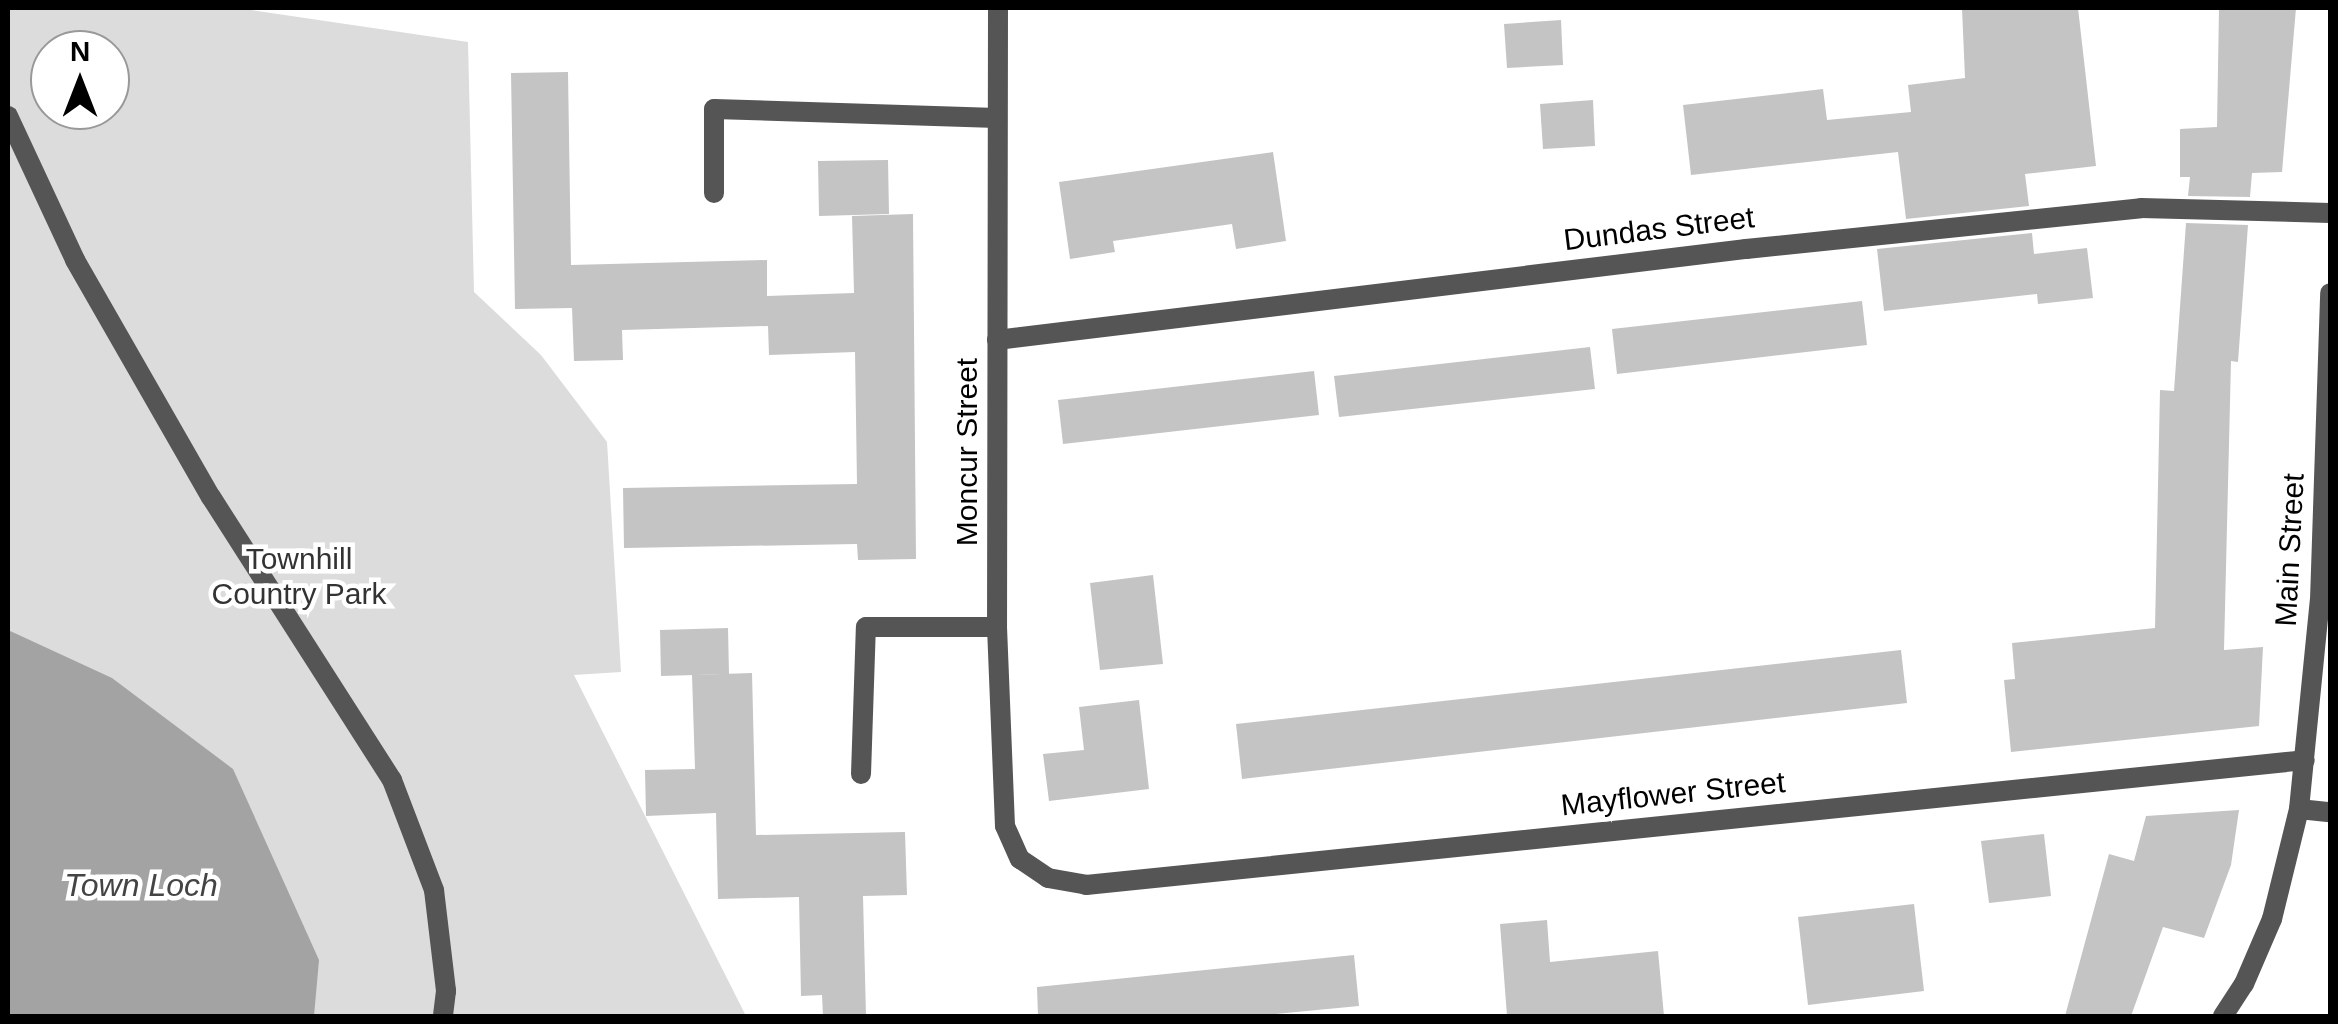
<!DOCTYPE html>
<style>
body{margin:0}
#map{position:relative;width:2338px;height:1024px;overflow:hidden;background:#fff;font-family:Helvetica,sans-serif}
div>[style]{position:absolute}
.green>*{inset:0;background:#dcdcdc}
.water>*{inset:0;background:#a3a3a3}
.building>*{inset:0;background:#c4c4c4}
.service>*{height:20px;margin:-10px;padding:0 10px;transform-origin:10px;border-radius:10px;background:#555}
.minor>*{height:20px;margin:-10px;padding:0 10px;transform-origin:10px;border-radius:10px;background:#555}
.tertiary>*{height:20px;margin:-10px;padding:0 10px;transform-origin:10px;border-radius:10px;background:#555}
span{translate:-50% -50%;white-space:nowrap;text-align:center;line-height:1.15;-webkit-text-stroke:9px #fff;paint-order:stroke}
.street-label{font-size:30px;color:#000}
.park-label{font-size:30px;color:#333}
.water-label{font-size:32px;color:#444;font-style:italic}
.frame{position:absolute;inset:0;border:10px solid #000;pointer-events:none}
.north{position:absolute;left:30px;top:30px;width:100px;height:100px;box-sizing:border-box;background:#fff;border:2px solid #999;border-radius:50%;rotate:0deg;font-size:28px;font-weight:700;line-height:40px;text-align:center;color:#000}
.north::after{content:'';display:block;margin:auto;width:35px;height:45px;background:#000;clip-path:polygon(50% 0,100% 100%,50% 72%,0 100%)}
</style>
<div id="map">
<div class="green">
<i style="clip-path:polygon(evenodd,8px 8px,237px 8px,468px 42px,474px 292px,541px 355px,607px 442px,621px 672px,574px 675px,746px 1016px,8px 1016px,8px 8px,50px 50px,110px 50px,110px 110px,50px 110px,50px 50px)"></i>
</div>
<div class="water">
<i style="clip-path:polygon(8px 630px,112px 678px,233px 769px,319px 960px,314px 1016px,8px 1016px)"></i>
</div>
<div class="building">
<i style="clip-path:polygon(1962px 8px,2078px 8px,2096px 166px,2025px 174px,2029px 206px,1906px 219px,1898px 152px,1691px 175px,1683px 105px,1823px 89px,1827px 120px,1911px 112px,1908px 85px,1965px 78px)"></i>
<i style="clip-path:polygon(2219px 8px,2296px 8px,2282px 172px,2252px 173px,2250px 197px,2188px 196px,2190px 177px,2180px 177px,2180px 129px,2217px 127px)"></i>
<i style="clip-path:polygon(1561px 20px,1563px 65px,1507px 68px,1504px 24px)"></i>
<i style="clip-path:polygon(568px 72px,571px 265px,767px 260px,767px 296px,854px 293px,852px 216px,913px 214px,916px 559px,858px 560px,857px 544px,624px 548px,623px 488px,857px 484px,855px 352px,769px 355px,768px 326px,622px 330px,623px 360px,574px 361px,572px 308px,515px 309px,511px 73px)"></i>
<i style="clip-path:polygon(1593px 100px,1595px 146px,1543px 149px,1540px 104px)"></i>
<i style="clip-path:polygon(1273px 152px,1286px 241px,1236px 249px,1232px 224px,1113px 241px,1115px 252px,1070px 259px,1059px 182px)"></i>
<i style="clip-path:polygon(888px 160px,889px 214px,819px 216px,818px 161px)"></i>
<i style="clip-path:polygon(2186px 223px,2248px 225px,2238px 362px,2231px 361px,2224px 650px,2263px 647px,2259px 726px,2011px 752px,2004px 680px,2015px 679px,2012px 643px,2155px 628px,2160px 390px,2174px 391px)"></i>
<i style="clip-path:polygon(2032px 233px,2034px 254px,2087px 248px,2093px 298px,2038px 304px,2037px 294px,1884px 311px,1877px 249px)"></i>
<i style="clip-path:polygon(1862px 301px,1867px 345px,1617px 374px,1612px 329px)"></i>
<i style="clip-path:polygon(1590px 347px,1595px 389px,1339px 417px,1334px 376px)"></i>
<i style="clip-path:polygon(1314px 371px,1319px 415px,1063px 444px,1058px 400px)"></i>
<i style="clip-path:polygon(1153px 575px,1163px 664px,1100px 670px,1090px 583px)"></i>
<i style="clip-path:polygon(728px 628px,729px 674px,661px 676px,660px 630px)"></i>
<i style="clip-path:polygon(1901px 650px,1907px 703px,1242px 779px,1236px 724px)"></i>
<i style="clip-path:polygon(752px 673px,756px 835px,905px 832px,907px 895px,863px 896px,866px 1016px,823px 1016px,822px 995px,801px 996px,799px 897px,718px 899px,716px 813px,646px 816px,645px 770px,695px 769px,692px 675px)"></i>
<i style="clip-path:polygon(1139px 700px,1149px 789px,1049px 801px,1043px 754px,1084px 750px,1079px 707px)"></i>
<i style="clip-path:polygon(2239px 810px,2231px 865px,2204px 938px,2163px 927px,2131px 1016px,2065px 1016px,2109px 854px,2134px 861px,2146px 816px)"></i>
<i style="clip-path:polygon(2044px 834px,2051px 896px,1989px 903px,1981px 841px)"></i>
<i style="clip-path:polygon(1914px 904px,1924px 991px,1808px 1005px,1798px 917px)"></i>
<i style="clip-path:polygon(1547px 920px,1550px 962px,1658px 951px,1664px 1016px,1507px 1016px,1500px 924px)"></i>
<i style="clip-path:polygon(1354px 955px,1359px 1006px,1254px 1016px,1038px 1016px,1037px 987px)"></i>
</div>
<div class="service">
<i style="left:8px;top:116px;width:159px;rotate:65deg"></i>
<i style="left:75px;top:260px;width:273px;rotate:60.2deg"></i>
<i style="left:211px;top:497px;width:336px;rotate:57.4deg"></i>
<i style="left:392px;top:780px;width:118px;rotate:69.1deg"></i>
<i style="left:434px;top:890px;width:102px;rotate:83.2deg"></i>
<i style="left:446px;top:991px;width:25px;rotate:97deg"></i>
</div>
<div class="minor">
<i style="left:998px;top:8px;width:619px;rotate:90.09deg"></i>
<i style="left:997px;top:627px;width:199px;rotate:87.7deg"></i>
<i style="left:1005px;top:826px;width:36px;rotate:66deg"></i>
<i style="left:1020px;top:859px;width:34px;rotate:34deg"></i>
<i style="left:1048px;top:878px;width:39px;rotate:10deg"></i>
<i style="left:1086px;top:885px;width:1225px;rotate:-5.85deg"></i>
<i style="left:714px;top:193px;width:84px;rotate:-90deg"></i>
<i style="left:714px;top:109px;width:283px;rotate:1.8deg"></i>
<i style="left:997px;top:340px;width:755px;rotate:-6.93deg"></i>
<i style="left:1746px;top:249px;width:397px;rotate:-5.9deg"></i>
<i style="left:2141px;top:208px;width:189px;rotate:1.5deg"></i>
<i style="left:861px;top:774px;width:147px;rotate:-88.1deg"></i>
<i style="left:866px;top:627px;width:131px"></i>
<i style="left:2299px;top:809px;width:31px;rotate:6deg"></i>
</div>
<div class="tertiary">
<i style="left:2223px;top:1016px;width:38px;rotate:-57deg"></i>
<i style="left:2244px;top:984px;width:71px;rotate:-66.7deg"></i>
<i style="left:2272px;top:919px;width:113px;rotate:-76.2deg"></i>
<i style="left:2299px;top:809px;width:210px;rotate:-84.3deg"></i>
<i style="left:2320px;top:600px;width:307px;rotate:-88.1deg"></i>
</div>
<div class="street-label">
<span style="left:1659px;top:229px;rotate:-7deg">Dundas Street</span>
<span style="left:967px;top:452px;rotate:-90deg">Moncur Street</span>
<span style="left:2290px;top:550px;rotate:-87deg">Main Street</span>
<span style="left:1673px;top:794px;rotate:-6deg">Mayflower Street</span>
</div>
<div class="park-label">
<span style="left:299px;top:576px">Townhill<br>Country Park</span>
</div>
<div class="water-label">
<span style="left:141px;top:885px">Town Loch</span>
</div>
<div class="frame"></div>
<div class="north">N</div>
</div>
